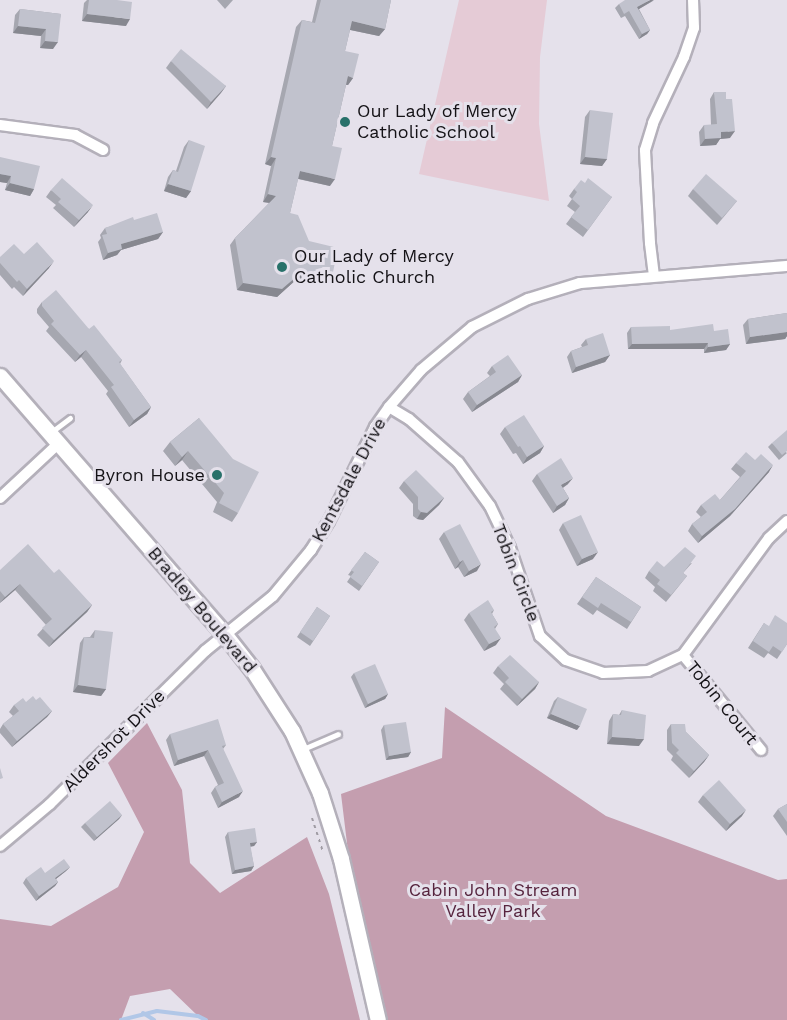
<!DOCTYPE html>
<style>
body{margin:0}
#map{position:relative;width:787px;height:1020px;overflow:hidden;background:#e5e1eb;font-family:"Work Sans",sans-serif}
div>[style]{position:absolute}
.green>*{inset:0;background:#e5cbd6}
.forest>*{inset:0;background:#c49eaf}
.stream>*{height:4px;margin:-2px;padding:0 2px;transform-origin:2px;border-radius:2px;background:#b1c7e7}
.path>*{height:2px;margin-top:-1px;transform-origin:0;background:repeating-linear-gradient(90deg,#9f9ba3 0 3px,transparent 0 7.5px)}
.roads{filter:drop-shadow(2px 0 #b4b0ba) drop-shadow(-2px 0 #b4b0ba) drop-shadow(0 2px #b4b0ba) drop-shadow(0 -2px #b4b0ba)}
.lane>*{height:5px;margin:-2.5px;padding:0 2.5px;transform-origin:2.5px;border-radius:2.5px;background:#fff}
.street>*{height:10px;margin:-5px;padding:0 5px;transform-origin:5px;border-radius:5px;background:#fff}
.secondary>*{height:15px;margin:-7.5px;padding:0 7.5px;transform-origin:7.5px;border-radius:7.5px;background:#fff}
.wall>*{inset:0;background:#a6a7b0}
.shaded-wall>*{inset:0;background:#878890}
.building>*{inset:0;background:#c1c2cd}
.dots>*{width:16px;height:16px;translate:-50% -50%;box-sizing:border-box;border:3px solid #e5e1eb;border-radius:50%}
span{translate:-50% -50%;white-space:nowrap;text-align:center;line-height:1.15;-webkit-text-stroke:6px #e5e1eb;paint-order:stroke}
.poi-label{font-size:18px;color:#141216}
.left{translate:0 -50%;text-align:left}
.right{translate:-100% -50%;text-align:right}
.street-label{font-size:18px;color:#141216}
.park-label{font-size:18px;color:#56243e}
</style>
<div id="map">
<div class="green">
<i style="clip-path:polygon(459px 0,547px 0,540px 57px,539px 124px,549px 201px,419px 174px)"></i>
</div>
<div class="forest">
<i style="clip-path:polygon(445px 707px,606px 816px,778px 880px,787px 879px,787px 1020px,378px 1020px,359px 942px,341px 794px,442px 758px)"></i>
<i style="clip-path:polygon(147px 723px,182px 790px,190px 863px,220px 893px,307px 837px,329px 894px,360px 1020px,206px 1020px,198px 1016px,170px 989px,130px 996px,121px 1020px,0 1020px,0 919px,51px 926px,118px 887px,144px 832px,108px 763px)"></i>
</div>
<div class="stream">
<i style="left:143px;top:1013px;width:13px;rotate:32deg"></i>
<i style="left:121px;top:1020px;width:37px;rotate:-14deg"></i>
<i style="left:157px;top:1011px;width:41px;rotate:7deg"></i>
<i style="left:198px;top:1016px;width:9px;rotate:27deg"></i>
</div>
<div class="path">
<i style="left:312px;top:818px;width:36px;rotate:72deg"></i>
</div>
<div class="roads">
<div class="lane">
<i style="left:50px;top:433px;width:25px;rotate:-37deg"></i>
<i style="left:303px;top:749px;width:38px;rotate:-23deg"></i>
</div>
<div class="street">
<i style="left:0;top:125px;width:76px;rotate:7.6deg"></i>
<i style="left:75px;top:135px;width:32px;rotate:28deg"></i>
<i style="left:654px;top:276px;width:33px;rotate:-97deg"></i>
<i style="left:650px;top:243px;width:93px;rotate:-93.1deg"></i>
<i style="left:645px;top:150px;width:28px;rotate:-73deg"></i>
<i style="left:653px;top:123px;width:73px;rotate:-64.8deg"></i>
<i style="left:684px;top:57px;width:31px;rotate:-71deg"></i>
<i style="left:694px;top:28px;width:28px;rotate:-92deg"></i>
<i style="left:389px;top:407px;width:23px;rotate:31deg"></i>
<i style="left:409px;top:419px;width:65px;rotate:41.3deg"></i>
<i style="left:458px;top:462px;width:54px;rotate:54deg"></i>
<i style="left:490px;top:506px;width:47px;rotate:64.5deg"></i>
<i style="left:510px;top:548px;width:93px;rotate:71.2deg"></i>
<i style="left:540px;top:636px;width:35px;rotate:43deg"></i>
<i style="left:566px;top:660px;width:39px;rotate:19deg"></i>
<i style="left:603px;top:673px;width:45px;rotate:-2.5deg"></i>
<i style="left:648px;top:671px;width:38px;rotate:-25deg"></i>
<i style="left:683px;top:655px;width:145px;rotate:-53.7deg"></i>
<i style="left:769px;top:538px;width:25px;rotate:-43deg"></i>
<i style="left:0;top:498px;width:79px;rotate:-43deg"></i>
<i style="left:683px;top:655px;width:123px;rotate:50.6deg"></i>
<i style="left:0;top:846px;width:65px;rotate:-40deg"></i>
<i style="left:50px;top:804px;width:218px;rotate:-44.6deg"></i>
<i style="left:205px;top:651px;width:87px;rotate:-39deg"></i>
<i style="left:273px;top:596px;width:60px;rotate:-50.4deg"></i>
<i style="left:311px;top:550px;width:34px;rotate:-58deg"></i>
<i style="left:329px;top:521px;width:105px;rotate:-63.9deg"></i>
<i style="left:375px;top:427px;width:24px;rotate:-55deg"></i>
<i style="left:389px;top:407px;width:49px;rotate:-49.1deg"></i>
<i style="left:421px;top:370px;width:67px;rotate:-40.1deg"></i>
<i style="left:472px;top:327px;width:63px;rotate:-26.6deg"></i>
<i style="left:528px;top:299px;width:54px;rotate:-17.1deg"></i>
<i style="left:580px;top:283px;width:208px;rotate:-4.7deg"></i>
</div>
<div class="secondary">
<i style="left:0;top:376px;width:344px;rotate:49deg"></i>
<i style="left:226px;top:636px;width:42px;rotate:51.8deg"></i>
<i style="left:252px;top:669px;width:74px;rotate:57.2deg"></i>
<i style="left:292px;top:731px;width:68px;rotate:65.7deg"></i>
<i style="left:320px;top:793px;width:69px;rotate:72.3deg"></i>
<i style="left:341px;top:859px;width:165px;rotate:77.1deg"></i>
</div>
</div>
<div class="wall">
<i style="clip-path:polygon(87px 0,89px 0,126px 26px,82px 21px,84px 3px)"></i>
<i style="clip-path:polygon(217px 0,233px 0,225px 9px)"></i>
<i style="clip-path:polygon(317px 0,391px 0,385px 29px,379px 36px,350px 30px,345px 51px,353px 78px,348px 85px,346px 85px,332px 146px,330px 186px,298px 179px,290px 213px,326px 285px,298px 278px,277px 297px,237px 290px,230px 245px,235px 238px,269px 203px,263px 202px,271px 166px,265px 164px,296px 27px,302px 20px,312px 22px)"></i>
<i style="clip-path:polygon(653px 1px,639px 9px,650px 30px,647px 34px,639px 39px,625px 16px,621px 18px,615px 8px,619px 4px)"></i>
<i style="clip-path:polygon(20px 9px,61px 14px,53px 49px,40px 48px,41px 36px,13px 33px,15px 15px)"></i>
<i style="clip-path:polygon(171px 61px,226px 86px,207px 109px,166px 68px)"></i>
<i style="clip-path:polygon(714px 92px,730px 138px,720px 139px,716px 145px,700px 146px,699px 132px,704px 125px,711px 125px,710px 99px)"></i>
<i style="clip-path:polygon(590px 110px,607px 159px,602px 166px,580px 164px,585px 117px)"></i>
<i style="clip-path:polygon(189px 140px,191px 191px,186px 198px,164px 191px,168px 177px,173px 170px,176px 171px,184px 147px)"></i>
<i style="clip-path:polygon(0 158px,34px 189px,30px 196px,5px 190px,7px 183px,0 182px)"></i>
<i style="clip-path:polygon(585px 183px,612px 197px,583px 237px,566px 224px,575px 212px,567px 206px,572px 199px,569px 196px,574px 189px)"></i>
<i style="clip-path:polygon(693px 189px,737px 201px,717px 225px,688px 196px)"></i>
<i style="clip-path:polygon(51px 190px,88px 212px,74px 227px,53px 208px,56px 205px,46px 197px)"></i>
<i style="clip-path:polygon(134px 220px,163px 232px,158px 239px,121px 250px,117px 255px,103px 260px,98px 242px,101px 238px,100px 235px,105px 228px)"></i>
<i style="clip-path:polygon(24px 254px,49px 268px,23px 296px,14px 287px,12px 289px,0 275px,0 257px)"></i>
<i style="clip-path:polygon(42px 302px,89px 329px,122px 360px,120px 364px,151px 407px,147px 414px,129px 427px,106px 394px,108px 391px,81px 357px,75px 362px,46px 331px,49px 327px,37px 313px,37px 309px)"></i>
<i style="clip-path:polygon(787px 313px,787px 336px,785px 339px,746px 344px,743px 325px,748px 319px)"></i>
<i style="clip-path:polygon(631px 327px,670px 330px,714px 331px,730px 344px,726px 350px,704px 353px,704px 349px,628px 349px,627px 333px)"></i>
<i style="clip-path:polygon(586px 339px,610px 355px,605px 362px,572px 373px,567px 357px,571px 351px,582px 347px,581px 345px)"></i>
<i style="clip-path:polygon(492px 366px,522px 375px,518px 382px,472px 412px,463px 399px,468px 392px,490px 376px,487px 373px)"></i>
<i style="clip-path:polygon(199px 418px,238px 513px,232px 522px,213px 512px,217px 502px,182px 460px,175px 466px,163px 451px,170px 442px)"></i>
<i style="clip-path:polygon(505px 427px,544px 446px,540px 453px,523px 464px,516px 453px,513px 454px,500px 434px)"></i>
<i style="clip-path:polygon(772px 443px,787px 453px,779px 460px,768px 447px)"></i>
<i style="clip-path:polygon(755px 460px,769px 472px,730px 516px,698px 543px,688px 531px,692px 524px,701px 517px,696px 512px,701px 505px,720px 500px,740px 477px,731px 469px,736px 463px)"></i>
<i style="clip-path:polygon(537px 474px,568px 484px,563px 488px,569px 498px,565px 505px,553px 513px,532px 481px)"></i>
<i style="clip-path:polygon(404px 481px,444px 498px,439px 505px,423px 520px,417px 519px,413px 516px,413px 504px,399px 488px)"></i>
<i style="clip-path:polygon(563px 523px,593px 559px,577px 566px,559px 530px)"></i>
<i style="clip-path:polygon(444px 532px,477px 571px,464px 577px,458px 567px,455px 569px,439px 539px)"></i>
<i style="clip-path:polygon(365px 552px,379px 562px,359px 591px,347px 582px,351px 576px,348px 575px)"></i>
<i style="clip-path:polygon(692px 563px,683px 573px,687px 576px,666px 602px,653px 591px,655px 587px,645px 578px,649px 571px)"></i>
<i style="clip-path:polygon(0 570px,54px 573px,92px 605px,87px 612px,49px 647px,37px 635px,46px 625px,15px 590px,0 603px)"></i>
<i style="clip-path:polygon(596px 577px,641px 607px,627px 629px,597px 610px,593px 615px,577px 604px)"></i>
<i style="clip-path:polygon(317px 607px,330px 616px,310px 646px,297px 637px)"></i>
<i style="clip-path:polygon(494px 610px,492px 614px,498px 624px,495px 629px,496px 645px,484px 651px,464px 620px,469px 613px)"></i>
<i style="clip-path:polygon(764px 623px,787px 644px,777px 659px,768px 653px,764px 658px,748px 648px)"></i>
<i style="clip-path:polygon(95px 630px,106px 689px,101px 696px,73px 692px,80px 643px,84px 637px,90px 637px)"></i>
<i style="clip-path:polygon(498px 666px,539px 682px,535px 689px,517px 706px,500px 689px,504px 684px,493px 673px)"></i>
<i style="clip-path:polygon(354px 673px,388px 694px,385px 699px,365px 708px,351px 677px)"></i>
<i style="clip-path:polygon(558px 697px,577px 730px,547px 718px,554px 701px)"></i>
<i style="clip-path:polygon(26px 702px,52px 711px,47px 717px,12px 747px,0 733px,0 729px,3px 724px,13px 716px,9px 712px,14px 705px)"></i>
<i style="clip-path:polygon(622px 710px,639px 746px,607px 744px,609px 721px,613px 714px,619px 715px)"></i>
<i style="clip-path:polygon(671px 724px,686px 732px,709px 755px,704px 762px,689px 778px,671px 760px,673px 756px,667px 750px,667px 730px)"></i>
<i style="clip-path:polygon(384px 725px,411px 752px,408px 757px,386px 760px,381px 730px)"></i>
<i style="clip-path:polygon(170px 734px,226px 745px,223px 749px,239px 797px,218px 808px,211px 793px,215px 787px,218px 785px,204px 756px,174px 766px,166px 740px)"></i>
<i style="clip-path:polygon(703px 795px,742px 816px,726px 831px,698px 802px)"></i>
<i style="clip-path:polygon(787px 804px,787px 836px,773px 816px,778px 809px)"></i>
<i style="clip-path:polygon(122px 815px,119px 819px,94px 841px,81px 827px,85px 823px)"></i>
<i style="clip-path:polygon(228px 832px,257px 842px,254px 846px,250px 847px,254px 866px,251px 871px,232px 874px,225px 837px)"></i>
<i style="clip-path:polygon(70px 867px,66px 871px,56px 879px,58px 882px,55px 886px,36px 901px,23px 883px,26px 878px)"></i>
</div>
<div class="shaded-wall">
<i style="clip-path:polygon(650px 0,654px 0,634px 12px,637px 7px)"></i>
<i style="clip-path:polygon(87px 14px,130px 19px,126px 26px,82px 21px)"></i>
<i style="clip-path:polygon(352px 21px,385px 29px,379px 36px,346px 29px)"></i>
<i style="clip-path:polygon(18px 26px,46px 29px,41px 36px,13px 33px)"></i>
<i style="clip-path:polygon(650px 30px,647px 34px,639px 39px,642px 34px)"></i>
<i style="clip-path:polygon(45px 41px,58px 42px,53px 49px,40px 48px)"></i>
<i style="clip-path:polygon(348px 76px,353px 78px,348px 85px,342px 84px)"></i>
<i style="clip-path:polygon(226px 86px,221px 93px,207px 109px,211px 102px)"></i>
<i style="clip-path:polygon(735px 131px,730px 138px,720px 139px,716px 145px,700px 146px,705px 139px,721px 132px)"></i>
<i style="clip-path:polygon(271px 157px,276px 158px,271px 166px,265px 164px)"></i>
<i style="clip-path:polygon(585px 157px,607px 159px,602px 166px,580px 164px)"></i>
<i style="clip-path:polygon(300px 171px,335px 179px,330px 186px,295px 178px)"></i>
<i style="clip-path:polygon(0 174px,11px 176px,7px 183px,0 182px)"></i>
<i style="clip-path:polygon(10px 183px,34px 189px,30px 196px,5px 190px)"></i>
<i style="clip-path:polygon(168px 184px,191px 191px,186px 198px,164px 191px)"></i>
<i style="clip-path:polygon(268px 194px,276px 196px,271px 203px,263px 202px)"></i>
<i style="clip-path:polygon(93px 205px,88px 212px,74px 227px,79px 220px)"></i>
<i style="clip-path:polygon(163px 232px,158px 239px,121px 250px,117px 255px,103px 260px,108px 253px,121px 244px)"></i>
<i style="clip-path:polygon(54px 261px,49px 268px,23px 296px,27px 289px)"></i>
<i style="clip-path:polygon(303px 271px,332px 277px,326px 285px,298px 278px,277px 297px,237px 290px,243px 283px)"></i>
<i style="clip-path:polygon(787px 332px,787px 336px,785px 339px,746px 344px,750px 337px)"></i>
<i style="clip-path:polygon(708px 343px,704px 349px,628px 349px,632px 344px)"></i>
<i style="clip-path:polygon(730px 344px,726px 350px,704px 353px,708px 347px)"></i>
<i style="clip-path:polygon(86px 350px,81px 357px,75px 362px,80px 355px)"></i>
<i style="clip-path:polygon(610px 355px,605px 362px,572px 373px,576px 367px)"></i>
<i style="clip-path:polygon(522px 375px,518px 382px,472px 412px,477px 405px)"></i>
<i style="clip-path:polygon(151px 407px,147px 414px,129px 427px,134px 420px)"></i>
<i style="clip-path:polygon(544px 446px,540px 453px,523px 464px,527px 457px)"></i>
<i style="clip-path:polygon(188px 451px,182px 460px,175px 466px,182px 457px)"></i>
<i style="clip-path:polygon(773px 465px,769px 472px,730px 516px,698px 543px,702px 536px)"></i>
<i style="clip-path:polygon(573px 478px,568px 484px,556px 492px,561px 485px)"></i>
<i style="clip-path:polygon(444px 498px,439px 505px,423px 520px,417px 519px,421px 512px)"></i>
<i style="clip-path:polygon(569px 498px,565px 505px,553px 513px,557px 506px)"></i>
<i style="clip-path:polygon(598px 552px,593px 559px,577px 566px,582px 559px)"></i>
<i style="clip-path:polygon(463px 560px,458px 567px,455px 569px,460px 562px)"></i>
<i style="clip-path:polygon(481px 564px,477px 571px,464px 577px,469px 571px)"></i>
<i style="clip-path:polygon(20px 584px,15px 590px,0 603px,5px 597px)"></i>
<i style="clip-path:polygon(92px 605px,87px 612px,49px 647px,54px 640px)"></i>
<i style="clip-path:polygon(501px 638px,496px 645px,484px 651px,489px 644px)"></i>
<i style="clip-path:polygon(539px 682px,535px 689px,517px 706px,522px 699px)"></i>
<i style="clip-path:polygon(78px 685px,106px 689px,101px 696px,73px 692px)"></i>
<i style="clip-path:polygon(388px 694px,385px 699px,365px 708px,368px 704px)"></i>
<i style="clip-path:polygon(52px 711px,47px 717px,12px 747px,17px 741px)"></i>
<i style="clip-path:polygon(551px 714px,580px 726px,577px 730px,547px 718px)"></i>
<i style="clip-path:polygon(612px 737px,644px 739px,639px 746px,607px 744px)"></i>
<i style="clip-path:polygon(208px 750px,204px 756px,174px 766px,178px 760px)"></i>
<i style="clip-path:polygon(411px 752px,408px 757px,386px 760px,389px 756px)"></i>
<i style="clip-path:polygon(709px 755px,704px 762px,689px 778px,694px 771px)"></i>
<i style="clip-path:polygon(243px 791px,239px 797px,218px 808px,222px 802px)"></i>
<i style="clip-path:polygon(746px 810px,742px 816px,726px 831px,730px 824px)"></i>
<i style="clip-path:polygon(122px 815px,119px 819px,94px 841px,97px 837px)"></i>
<i style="clip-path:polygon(257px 842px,254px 846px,246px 847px,250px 843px)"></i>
<i style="clip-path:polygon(254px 866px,251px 871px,232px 874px,235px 870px)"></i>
<i style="clip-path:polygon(70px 867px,66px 871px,52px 882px,55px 878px)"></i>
<i style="clip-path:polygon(58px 882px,55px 886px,36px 901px,39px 896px)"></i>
</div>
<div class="building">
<i style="clip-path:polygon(89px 0,117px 0,132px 2px,130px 19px,87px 14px)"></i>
<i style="clip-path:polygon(321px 0,391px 0,385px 29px,352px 21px,345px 51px,359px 54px,353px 78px,348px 76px,332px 146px,342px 148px,335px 179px,300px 171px,290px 213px,298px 215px,309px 241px,338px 248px,332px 277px,303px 271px,282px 289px,243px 283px,235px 238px,276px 196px,268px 194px,276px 158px,271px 157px,302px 20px,315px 23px)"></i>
<i style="clip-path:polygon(625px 0,650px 0,637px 7px,650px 30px,642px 34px,629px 11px,624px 14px,619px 4px)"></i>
<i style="clip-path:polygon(20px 9px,61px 14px,58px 42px,45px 41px,46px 29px,18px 26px)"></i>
<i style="clip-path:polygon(181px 49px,226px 86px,211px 102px,171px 61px)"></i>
<i style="clip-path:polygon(714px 92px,726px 92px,726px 99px,732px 99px,735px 131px,721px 132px,721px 138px,705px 139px,704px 125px,717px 124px)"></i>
<i style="clip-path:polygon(590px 110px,613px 113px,607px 159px,585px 157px)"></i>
<i style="clip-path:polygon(189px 140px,205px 146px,191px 191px,168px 184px,173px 170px,178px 172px)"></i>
<i style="clip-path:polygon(0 157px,40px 166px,34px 189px,10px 183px,11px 176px,0 174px)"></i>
<i style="clip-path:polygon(706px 174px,737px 201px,722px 218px,693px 189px)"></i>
<i style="clip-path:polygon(62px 178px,93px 205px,79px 220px,58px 202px,61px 199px,51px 190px)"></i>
<i style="clip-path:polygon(588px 178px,612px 197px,588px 230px,571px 217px,580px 206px,572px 199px,577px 192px,574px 189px,581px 180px,585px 183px)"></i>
<i style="clip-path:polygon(157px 213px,163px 232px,121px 244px,122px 249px,108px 253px,102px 235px,107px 234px,105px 228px,133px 217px,134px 220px)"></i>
<i style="clip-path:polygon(37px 242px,54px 261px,27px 289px,19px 280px,17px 282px,0 263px,0 257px,14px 244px,24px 254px)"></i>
<i style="clip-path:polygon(56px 290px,89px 329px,94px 325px,122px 360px,119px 362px,151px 407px,134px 420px,111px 387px,114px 385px,86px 350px,80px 355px,51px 324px,54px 321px,42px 306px,42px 302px)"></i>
<i style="clip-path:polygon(787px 313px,787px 332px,750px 337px,748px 319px)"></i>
<i style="clip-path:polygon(713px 324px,714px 331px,728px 329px,730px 344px,708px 347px,708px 343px,632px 344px,631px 327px,670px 326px,670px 330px)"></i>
<i style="clip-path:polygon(603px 333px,610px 355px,576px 367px,571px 351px,588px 345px,586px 339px)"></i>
<i style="clip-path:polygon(508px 355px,522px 375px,477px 405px,468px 392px,496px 372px,492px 366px)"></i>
<i style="clip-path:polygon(524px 415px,544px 446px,527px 457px,520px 446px,518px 447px,505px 427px)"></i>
<i style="clip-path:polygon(199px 418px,233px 459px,259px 472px,238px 513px,219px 503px,224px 493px,188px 451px,182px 457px,170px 442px)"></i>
<i style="clip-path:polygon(787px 430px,787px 451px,782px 455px,772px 443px)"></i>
<i style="clip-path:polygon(746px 452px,755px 460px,761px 454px,773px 465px,735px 509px,702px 536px,692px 524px,707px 512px,701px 505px,715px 494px,720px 500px,746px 471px,736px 463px)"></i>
<i style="clip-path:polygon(561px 458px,573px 478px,561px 485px,569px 498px,557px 506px,537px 474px)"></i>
<i style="clip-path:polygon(416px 470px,444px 498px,427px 513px,421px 512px,418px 509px,418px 497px,404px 481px)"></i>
<i style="clip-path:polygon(581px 515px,598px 552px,582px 559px,563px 523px)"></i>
<i style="clip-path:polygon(460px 524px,481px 564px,469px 571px,463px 560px,460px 562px,444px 532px)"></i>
<i style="clip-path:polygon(28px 544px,54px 573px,59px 569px,92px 605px,54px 640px,42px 628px,52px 619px,20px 584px,5px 597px,0 591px,0 570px)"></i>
<i style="clip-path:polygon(685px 547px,696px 556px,683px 573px,687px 576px,671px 595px,657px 584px,660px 580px,649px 571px,657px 561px,664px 567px)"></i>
<i style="clip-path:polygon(365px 552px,379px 562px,362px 586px,350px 577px,354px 572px,351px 570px)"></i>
<i style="clip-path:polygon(596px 577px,641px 607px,631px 622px,601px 603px,598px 608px,582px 597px)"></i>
<i style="clip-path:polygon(488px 600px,494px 610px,491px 612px,498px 624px,494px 627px,501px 638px,489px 644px,469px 613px)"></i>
<i style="clip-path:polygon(317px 607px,330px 616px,313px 641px,300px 632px)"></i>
<i style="clip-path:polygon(775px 615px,787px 623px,787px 644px,782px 652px,773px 646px,769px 652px,753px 641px,764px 623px,769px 626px)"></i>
<i style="clip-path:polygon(95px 630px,113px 632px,106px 689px,78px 685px,84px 637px,94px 638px)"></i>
<i style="clip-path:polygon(510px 655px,539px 682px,522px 699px,505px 682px,509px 678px,498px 666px)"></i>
<i style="clip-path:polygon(375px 664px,388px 694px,368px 704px,354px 673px)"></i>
<i style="clip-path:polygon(33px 696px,36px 700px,40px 697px,52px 711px,17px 741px,3px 724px,19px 711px,14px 705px,23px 698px,26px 702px)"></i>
<i style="clip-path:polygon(558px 697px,587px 709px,580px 726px,551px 714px)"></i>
<i style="clip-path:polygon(622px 710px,646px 715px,644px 739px,612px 737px,613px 714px,621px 715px)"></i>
<i style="clip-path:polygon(218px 719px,226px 745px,222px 746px,243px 791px,222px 802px,215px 787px,224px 783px,208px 750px,178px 760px,170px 734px)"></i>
<i style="clip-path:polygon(406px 722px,411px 752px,389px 756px,384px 725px)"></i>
<i style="clip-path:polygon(671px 724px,685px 724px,686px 732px,709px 755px,694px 771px,676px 753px,679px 750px,672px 743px)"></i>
<i style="clip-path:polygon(0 768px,3px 778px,0 779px)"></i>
<i style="clip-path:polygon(719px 780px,746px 810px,730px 824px,703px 795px)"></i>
<i style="clip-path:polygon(110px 801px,122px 815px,97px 837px,85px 823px)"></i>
<i style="clip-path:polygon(787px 804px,787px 822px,778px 809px)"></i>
<i style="clip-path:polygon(255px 828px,257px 842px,250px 843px,254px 866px,235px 870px,228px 832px)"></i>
<i style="clip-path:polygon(64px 859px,70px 867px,55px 878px,58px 882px,39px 896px,26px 878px,41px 867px,45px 873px)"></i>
</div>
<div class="dots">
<i style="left:345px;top:122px;background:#28716a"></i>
<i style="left:282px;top:267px;background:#28716a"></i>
<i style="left:217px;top:475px;background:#28716a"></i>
</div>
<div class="poi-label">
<span class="left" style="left:357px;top:122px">Our Lady of Mercy<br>Catholic School</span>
<span class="left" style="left:294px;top:267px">Our Lady of Mercy<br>Catholic Church</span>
<span class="right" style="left:205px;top:475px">Byron House</span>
</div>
<div class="street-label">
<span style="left:349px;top:480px;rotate:-62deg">Kentsdale Drive</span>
<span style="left:516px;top:573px;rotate:69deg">Tobin Circle</span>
<span style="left:202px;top:610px;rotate:50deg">Bradley Boulevard</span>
<span style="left:722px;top:703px;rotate:51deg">Tobin Court</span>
<span style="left:114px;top:741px;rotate:-45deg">Aldershot Drive</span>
</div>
<div class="park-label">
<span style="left:493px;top:901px">Cabin John Stream<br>Valley Park</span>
</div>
</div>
